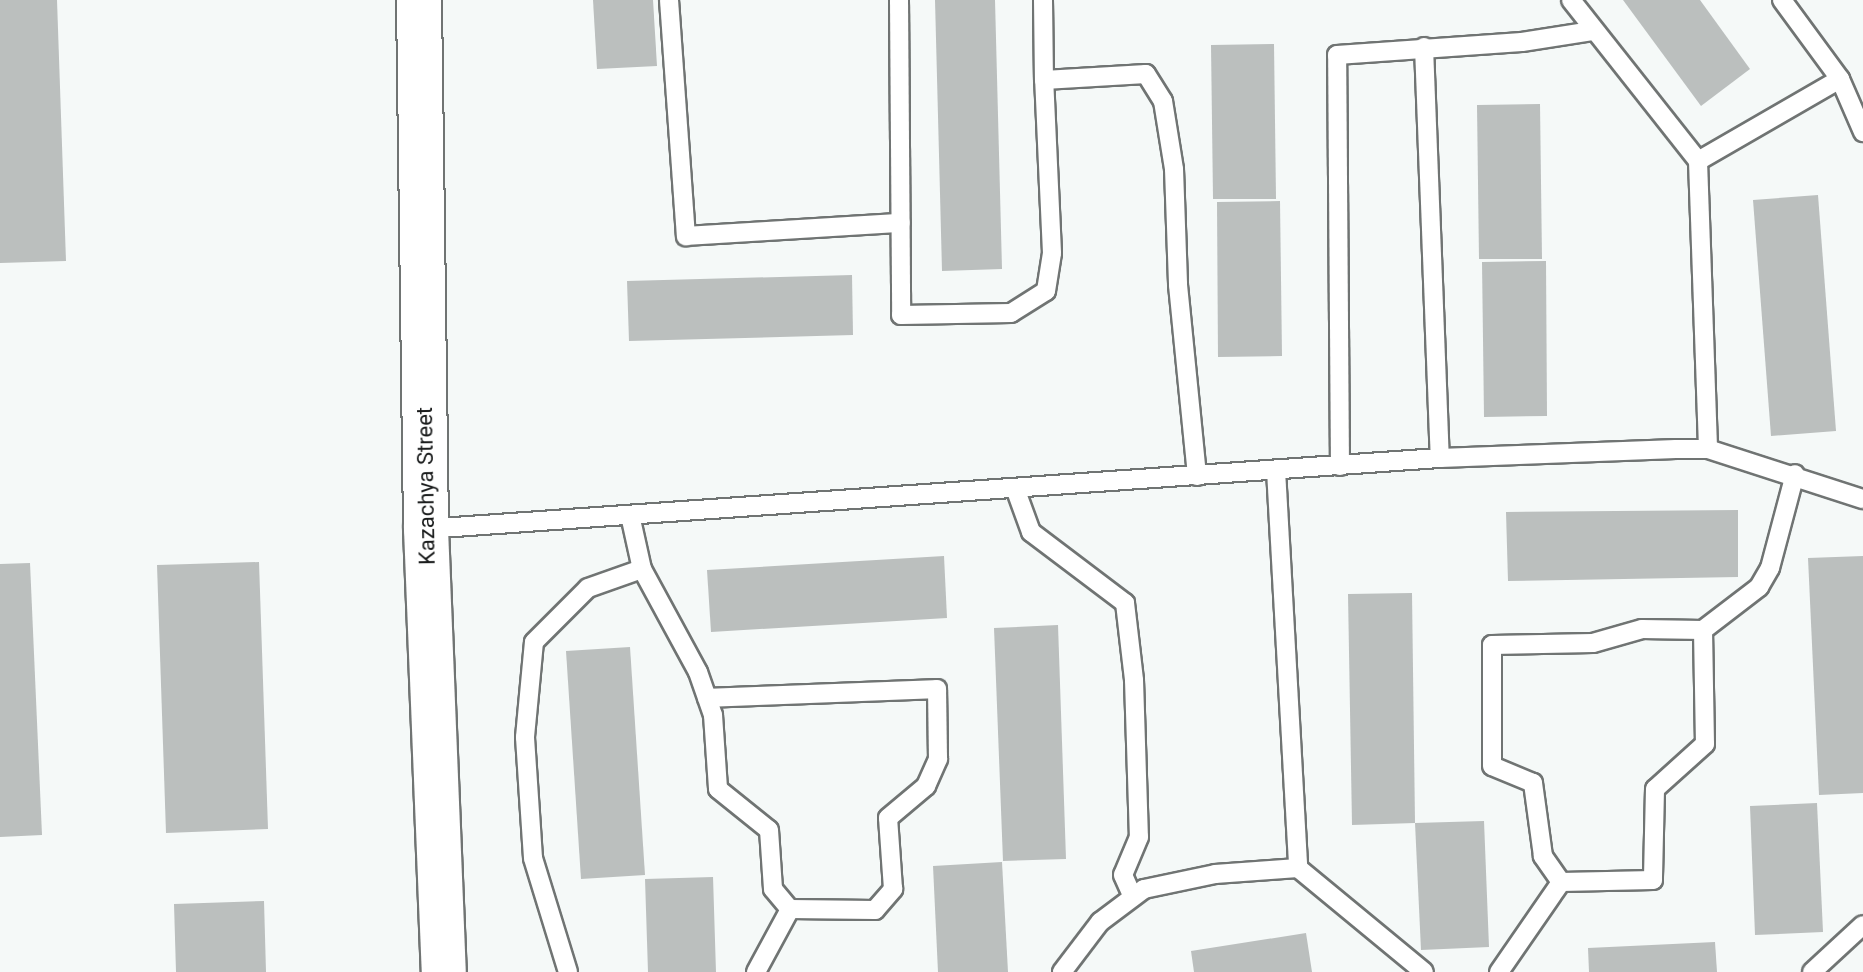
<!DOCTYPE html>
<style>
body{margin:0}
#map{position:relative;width:1863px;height:972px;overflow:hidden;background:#f5f9f8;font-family:Roboto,sans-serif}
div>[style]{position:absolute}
.building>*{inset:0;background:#bbbfbe}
.roads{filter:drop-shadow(2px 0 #707473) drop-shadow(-2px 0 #707473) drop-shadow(0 2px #707473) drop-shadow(0 -2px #707473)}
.service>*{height:18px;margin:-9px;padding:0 9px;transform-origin:9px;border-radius:9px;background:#fff}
.tertiary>*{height:44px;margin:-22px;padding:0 22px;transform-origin:22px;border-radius:22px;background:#fff}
span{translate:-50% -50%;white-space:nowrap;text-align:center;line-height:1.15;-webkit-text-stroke:8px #fff;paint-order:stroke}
.street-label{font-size:22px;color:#191b1b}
</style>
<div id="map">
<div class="building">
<i style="clip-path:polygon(0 0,57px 0,66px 261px,0 263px)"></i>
<i style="clip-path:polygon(593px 0,653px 0,657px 66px,597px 69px)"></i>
<i style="clip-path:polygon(935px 0,995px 0,1002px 269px,942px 271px)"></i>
<i style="clip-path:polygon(1623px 0,1700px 0,1750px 69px,1701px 106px)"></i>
<i style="clip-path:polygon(1274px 44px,1276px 199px,1213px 199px,1211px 45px)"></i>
<i style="clip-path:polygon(1540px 104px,1542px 259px,1479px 259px,1477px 105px)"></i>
<i style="clip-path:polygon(1818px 195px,1836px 431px,1771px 436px,1753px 200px)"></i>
<i style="clip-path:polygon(1280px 201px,1282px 356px,1218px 357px,1217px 202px)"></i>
<i style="clip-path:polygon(1546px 261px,1547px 416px,1484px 417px,1482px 262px)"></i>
<i style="clip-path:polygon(852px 275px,853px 335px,629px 341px,627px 281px)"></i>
<i style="clip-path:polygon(1738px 510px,1738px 577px,1508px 581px,1506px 512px)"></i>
<i style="clip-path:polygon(944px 556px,947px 618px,711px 632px,707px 570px)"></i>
<i style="clip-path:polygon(1863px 556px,1863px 793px,1819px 795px,1808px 558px)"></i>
<i style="clip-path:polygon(259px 562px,268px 829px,166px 833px,157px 565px)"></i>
<i style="clip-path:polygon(30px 563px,42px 835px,0 837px,0 564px)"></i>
<i style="clip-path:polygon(1412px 593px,1415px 823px,1352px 825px,1348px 594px)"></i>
<i style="clip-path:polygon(1058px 625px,1066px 859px,1003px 861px,994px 628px)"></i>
<i style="clip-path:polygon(630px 647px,645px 875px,581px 879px,566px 651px)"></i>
<i style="clip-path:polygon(1817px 803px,1823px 932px,1755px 935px,1750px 806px)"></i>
<i style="clip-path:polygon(1484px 821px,1489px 947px,1421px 950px,1415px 823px)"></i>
<i style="clip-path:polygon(1002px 862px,1008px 972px,938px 972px,933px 866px)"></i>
<i style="clip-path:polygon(713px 877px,716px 972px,648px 972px,645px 879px)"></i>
<i style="clip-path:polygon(264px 901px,266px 972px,176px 972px,174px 904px)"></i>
<i style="clip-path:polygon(1306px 933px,1312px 972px,1194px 972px,1191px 951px)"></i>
<i style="clip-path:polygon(1715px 942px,1717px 972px,1589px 972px,1588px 948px)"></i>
</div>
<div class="roads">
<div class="service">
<i style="left:669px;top:0;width:237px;rotate:85.9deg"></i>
<i style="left:686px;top:236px;width:215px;rotate:-3.5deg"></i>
<i style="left:899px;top:0;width:315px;rotate:89.6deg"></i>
<i style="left:901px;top:315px;width:110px;rotate:-1deg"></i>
<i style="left:1011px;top:313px;width:41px;rotate:-32.2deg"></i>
<i style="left:1046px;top:291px;width:38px;rotate:-81deg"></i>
<i style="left:1052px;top:253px;width:173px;rotate:-92.6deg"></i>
<i style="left:1043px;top:0;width:80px;rotate:89.3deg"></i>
<i style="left:1044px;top:80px;width:102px;rotate:-3.4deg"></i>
<i style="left:1146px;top:74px;width:32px;rotate:58deg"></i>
<i style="left:1163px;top:101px;width:69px;rotate:80.8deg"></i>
<i style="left:1174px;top:169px;width:116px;rotate:88deg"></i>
<i style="left:1178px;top:285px;width:192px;rotate:84.3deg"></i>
<i style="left:1571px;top:0;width:205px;rotate:51.7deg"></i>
<i style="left:1698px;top:161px;width:288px;rotate:88deg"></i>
<i style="left:1782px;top:0;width:98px;rotate:53.7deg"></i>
<i style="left:1840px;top:79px;width:58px;rotate:66.5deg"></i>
<i style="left:1424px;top:47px;width:411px;rotate:87.8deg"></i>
<i style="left:1698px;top:161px;width:164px;rotate:-30deg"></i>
<i style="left:1340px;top:466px;width:411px;rotate:-90.4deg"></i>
<i style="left:1337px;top:55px;width:185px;rotate:-4deg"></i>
<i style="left:1522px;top:42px;width:71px;rotate:-8.9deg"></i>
<i style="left:1276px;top:470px;width:399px;rotate:86.8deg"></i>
<i style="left:1015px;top:488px;width:47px;rotate:70deg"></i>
<i style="left:1031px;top:532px;width:118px;rotate:37.1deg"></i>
<i style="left:1125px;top:603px;width:78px;rotate:83.3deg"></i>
<i style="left:1134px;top:680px;width:157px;rotate:88.2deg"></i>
<i style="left:1139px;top:837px;width:41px;rotate:112.8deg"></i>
<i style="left:1123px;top:875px;width:24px;rotate:66deg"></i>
<i style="left:630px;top:515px;width:55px;rotate:77.5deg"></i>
<i style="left:642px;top:569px;width:117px;rotate:61.5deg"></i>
<i style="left:698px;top:672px;width:46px;rotate:70.8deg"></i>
<i style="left:713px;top:715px;width:74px;rotate:86.1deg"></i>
<i style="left:718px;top:789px;width:65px;rotate:38.8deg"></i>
<i style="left:769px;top:830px;width:59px;rotate:86.1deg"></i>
<i style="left:773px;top:889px;width:26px;rotate:50deg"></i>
<i style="left:790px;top:909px;width:85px;rotate:0.7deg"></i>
<i style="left:875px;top:910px;width:28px;rotate:-49deg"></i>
<i style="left:893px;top:889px;width:71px;rotate:-94deg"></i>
<i style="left:888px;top:818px;width:50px;rotate:-40.1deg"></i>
<i style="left:926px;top:786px;width:30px;rotate:-66deg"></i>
<i style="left:938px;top:759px;width:70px;rotate:-90.8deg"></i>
<i style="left:937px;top:689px;width:230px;rotate:177.8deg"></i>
<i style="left:426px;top:529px;width:1016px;rotate:-4.01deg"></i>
<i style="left:1440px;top:458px;width:236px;rotate:-2.2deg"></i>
<i style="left:1676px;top:449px;width:32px"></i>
<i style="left:1708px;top:449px;width:163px;rotate:17.9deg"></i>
<i style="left:1642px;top:629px;width:61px;rotate:0.9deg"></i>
<i style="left:1703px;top:630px;width:114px;rotate:89deg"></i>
<i style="left:1705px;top:744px;width:67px;rotate:138deg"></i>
<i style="left:1655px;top:789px;width:91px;rotate:91.3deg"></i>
<i style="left:1653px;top:880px;width:92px;rotate:178.8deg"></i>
<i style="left:1561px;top:882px;width:32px;rotate:-125deg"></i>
<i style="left:1543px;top:856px;width:74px;rotate:-97.8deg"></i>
<i style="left:1533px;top:783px;width:44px;rotate:-157.5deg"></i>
<i style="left:1492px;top:766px;width:121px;rotate:-90deg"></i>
<i style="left:1492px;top:645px;width:101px;rotate:-1.1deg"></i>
<i style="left:1593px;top:643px;width:51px;rotate:-15.9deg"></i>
<i style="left:1703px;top:630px;width:71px;rotate:-37.5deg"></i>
<i style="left:1759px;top:587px;width:22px;rotate:-60deg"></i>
<i style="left:1770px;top:568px;width:97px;rotate:-75.1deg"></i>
<i style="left:568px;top:972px;width:119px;rotate:-107.1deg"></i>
<i style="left:533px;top:858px;width:121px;rotate:-93.8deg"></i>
<i style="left:525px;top:737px;width:95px;rotate:-84.6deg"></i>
<i style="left:534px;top:642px;width:76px;rotate:-45deg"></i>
<i style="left:588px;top:588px;width:57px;rotate:-19.4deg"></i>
<i style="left:756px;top:972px;width:72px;rotate:-61.6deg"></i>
<i style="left:1062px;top:972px;width:63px;rotate:-52.8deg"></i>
<i style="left:1100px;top:922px;width:55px;rotate:-36.9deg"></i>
<i style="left:1144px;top:889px;width:73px;rotate:-11.9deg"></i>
<i style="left:1215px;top:874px;width:83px;rotate:-4.1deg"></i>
<i style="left:1298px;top:868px;width:163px;rotate:39.5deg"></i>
<i style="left:1499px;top:972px;width:109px;rotate:-55.4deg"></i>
<i style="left:1812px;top:972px;width:69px;rotate:-42.7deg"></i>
</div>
<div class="tertiary">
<i style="left:419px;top:0;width:529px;rotate:89.24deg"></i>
<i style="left:426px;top:529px;width:443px;rotate:87.7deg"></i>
</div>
</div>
<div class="street-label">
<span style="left:426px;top:486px;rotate:-91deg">Kazachya Street</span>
</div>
</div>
